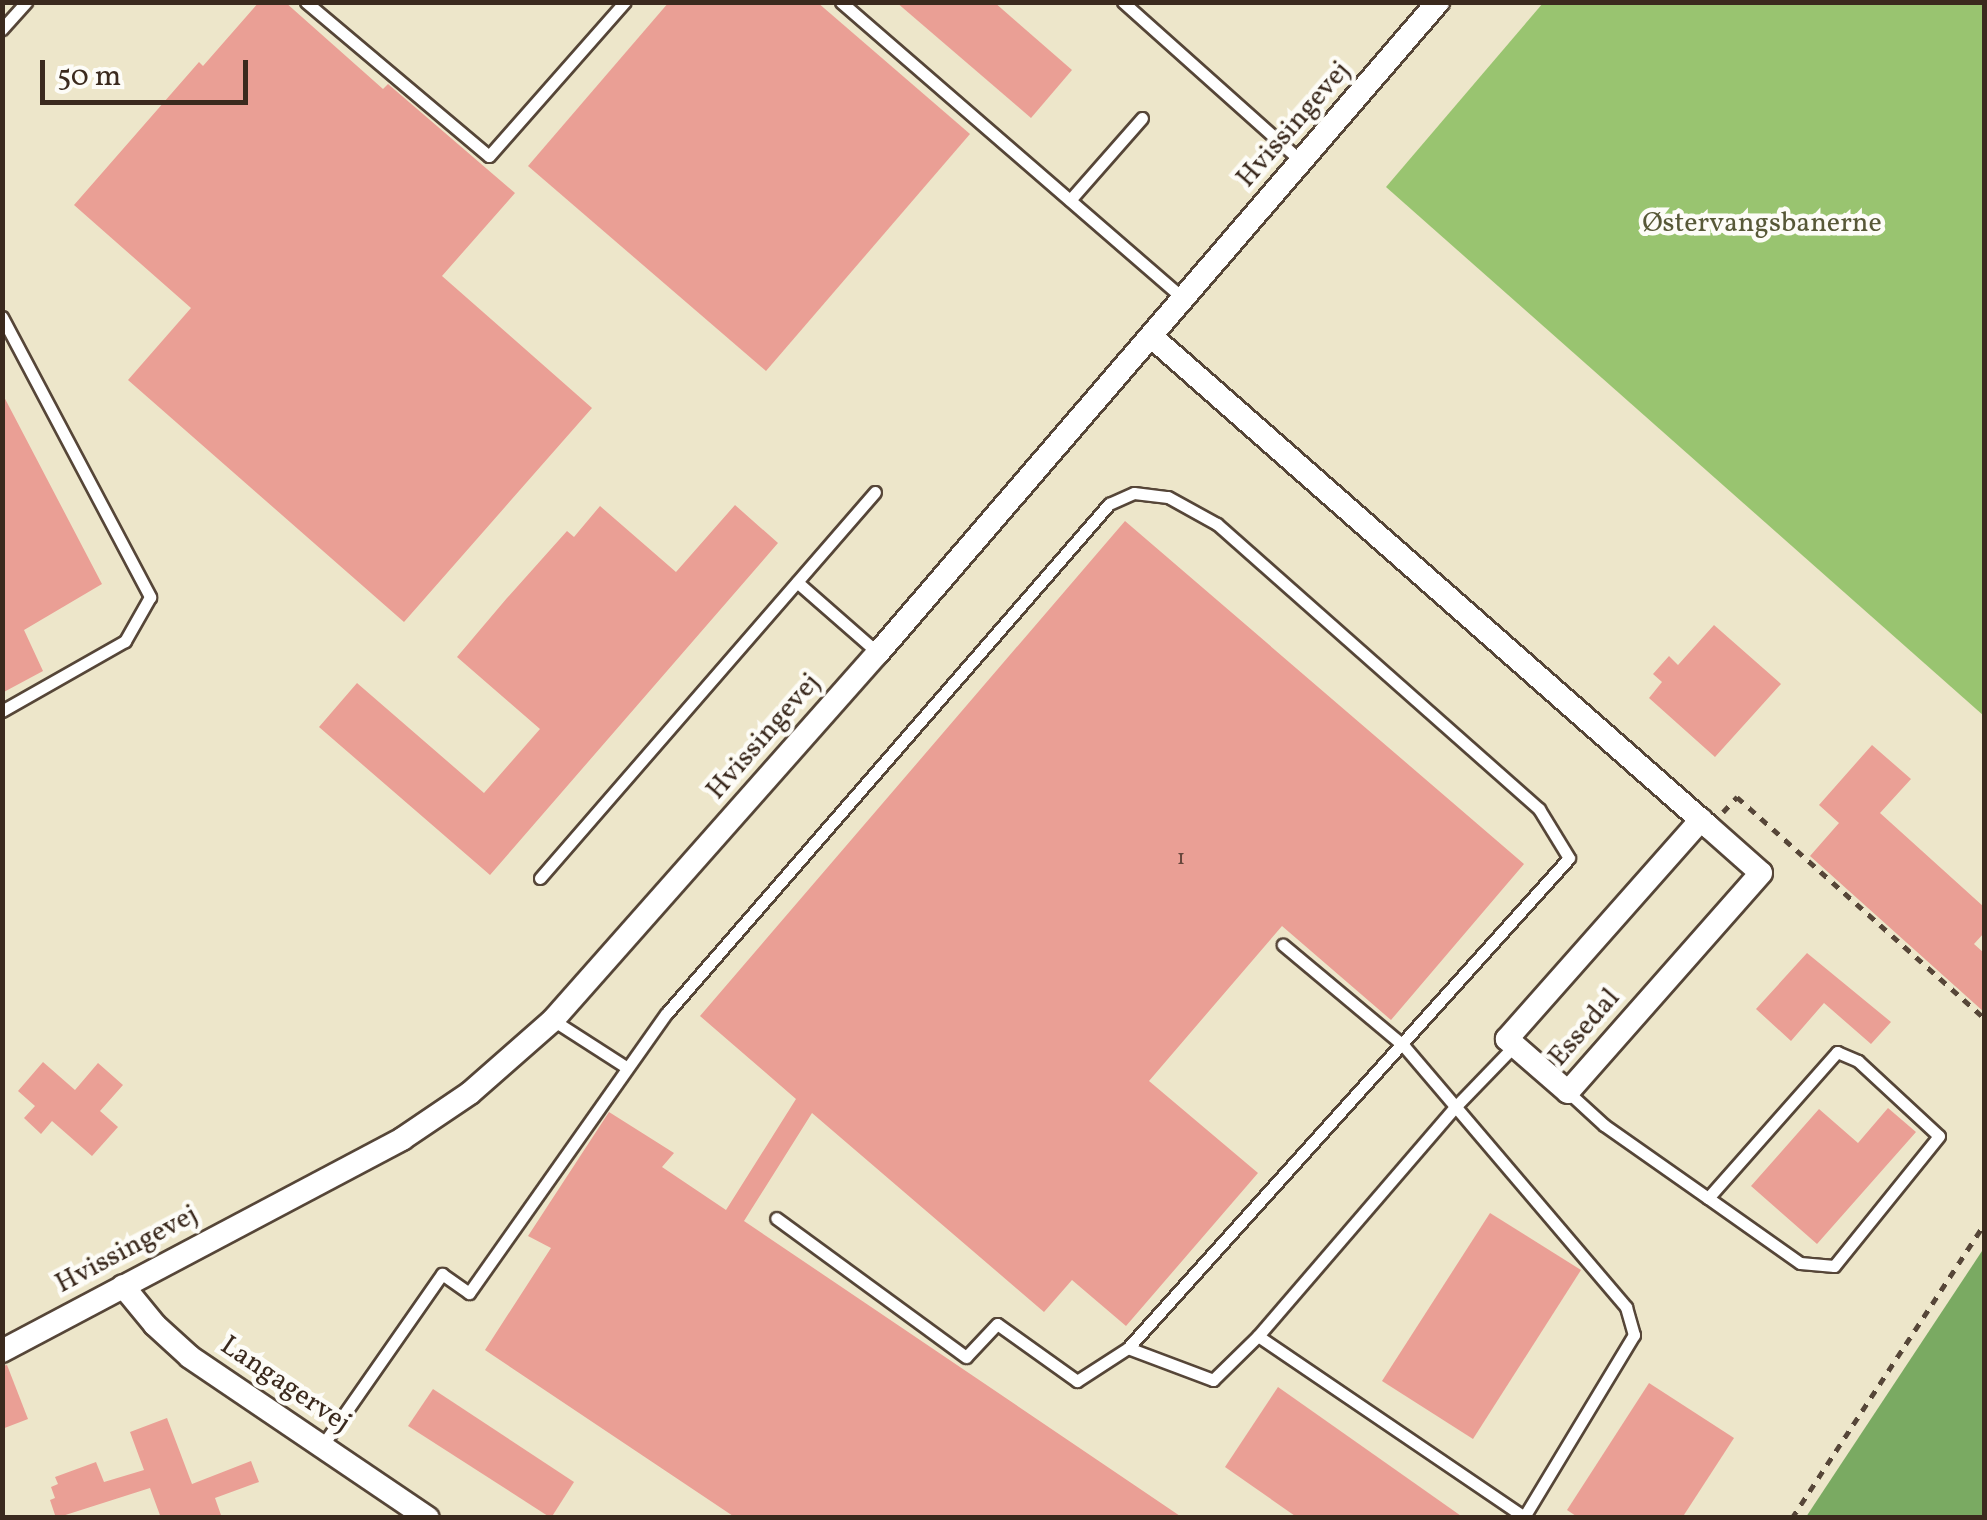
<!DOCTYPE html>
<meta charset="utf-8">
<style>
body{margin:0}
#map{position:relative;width:1987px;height:1520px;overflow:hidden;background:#ede6ca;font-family:Vollkorn,serif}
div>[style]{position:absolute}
.green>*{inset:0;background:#99c470}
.forest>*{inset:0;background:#7aaa62}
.building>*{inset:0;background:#ea9f95}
.path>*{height:5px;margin-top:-2.5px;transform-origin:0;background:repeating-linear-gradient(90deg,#564638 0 8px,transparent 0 16px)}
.roads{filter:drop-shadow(2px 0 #564638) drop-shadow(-2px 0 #564638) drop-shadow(0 2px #564638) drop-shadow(0 -2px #564638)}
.lane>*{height:11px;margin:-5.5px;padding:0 5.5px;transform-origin:5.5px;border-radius:5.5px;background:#fff}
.street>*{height:22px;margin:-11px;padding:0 11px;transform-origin:11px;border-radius:11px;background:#fff}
span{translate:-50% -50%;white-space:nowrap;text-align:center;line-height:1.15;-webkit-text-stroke:9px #fdfcf7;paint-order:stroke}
.number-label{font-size:22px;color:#67473c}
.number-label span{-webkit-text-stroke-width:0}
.street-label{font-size:28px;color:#3b2a1e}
.park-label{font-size:28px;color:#575837}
.frame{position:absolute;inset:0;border:5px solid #3b2a1e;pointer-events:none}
.scale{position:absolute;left:40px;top:60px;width:208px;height:45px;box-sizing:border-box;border:5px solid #3b2a1e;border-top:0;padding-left:12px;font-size:30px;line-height:35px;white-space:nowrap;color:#3b2a1e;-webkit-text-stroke:8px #fdfcf7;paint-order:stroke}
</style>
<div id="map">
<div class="green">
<i style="clip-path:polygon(1543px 3px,1984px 3px,1984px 716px,1386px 187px)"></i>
</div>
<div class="forest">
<i style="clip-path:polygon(1984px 1248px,1984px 1517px,1806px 1517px)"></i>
</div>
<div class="building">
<i style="clip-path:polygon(259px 2px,285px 2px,383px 89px,388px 84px,515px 193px,442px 276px,592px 408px,404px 622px,128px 380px,191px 308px,74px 205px,199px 62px,203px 66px)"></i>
<i style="clip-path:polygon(669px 2px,817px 2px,970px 134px,766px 371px,528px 166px)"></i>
<i style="clip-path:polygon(896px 2px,994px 2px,1072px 70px,1031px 118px)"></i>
<i style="clip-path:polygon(2px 393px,102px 584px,24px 630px,43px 671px,2px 693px)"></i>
<i style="clip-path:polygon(735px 505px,778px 543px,490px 875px,319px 727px,357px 683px,484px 793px,540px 729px,457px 657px,507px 598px,567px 531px,574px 537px,600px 506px,676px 572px)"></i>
<i style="clip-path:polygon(1125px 521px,1524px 864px,1391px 1020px,1282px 926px,1149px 1081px,1258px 1173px,1126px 1326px,1072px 1280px,1044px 1312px,812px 1113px,744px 1221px,1183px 1518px,736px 1518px,485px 1350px,551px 1248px,528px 1236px,609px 1112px,674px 1153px,662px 1167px,726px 1210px,796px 1099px,700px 1016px)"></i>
<i style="clip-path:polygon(1714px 625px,1781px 684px,1715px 757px,1649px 698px,1662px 682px,1653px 674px,1669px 656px,1678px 665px)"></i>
<i style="clip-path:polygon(1872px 745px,1911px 779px,1880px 813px,1984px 907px,1984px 933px,1974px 944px,1984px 953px,1984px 1012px,1810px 856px,1839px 823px,1819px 805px)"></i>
<i style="clip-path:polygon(1807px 953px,1891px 1022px,1871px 1044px,1824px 1003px,1791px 1041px,1756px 1009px)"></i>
<i style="clip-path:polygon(43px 1062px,75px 1090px,98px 1063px,123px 1085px,100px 1111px,118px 1127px,92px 1156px,52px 1121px,41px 1134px,24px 1118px,35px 1106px,18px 1091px)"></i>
<i style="clip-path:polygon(1888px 1108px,1916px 1132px,1817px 1244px,1751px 1186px,1819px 1109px,1858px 1143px)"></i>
<i style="clip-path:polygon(1490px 1213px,1581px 1270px,1473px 1439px,1382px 1381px)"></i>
<i style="clip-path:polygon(7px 1365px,28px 1419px,2px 1429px,2px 1366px)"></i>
<i style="clip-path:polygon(1649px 1383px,1734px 1438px,1682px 1518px,1579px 1518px,1567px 1510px)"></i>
<i style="clip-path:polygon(1278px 1387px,1464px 1518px,1298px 1518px,1225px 1467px)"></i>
<i style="clip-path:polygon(433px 1389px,574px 1482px,551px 1518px,408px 1426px)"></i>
<i style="clip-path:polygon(167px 1418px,192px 1484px,251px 1461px,259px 1482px,215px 1498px,222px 1518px,161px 1518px,150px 1488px,56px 1518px,50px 1500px,55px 1498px,51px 1487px,58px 1484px,55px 1477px,96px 1462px,104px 1482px,144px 1470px,130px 1432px)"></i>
</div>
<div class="path">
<i style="left:1723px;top:812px;width:21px;rotate:-47deg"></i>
<i style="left:1737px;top:797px;width:331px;rotate:41.8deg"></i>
<i style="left:1792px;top:1518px;width:350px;rotate:-56.8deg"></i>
</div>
<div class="roads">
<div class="lane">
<i style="left:306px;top:2px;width:239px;rotate:40.1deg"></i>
<i style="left:489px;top:156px;width:205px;rotate:-48.6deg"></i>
<i style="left:841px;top:2px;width:454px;rotate:40.9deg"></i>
<i style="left:1123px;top:2px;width:240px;rotate:41.8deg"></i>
<i style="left:2px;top:29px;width:36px;rotate:-48deg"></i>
<i style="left:1070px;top:200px;width:109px;rotate:-48.7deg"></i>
<i style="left:2px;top:317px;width:317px;rotate:62.1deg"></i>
<i style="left:150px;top:597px;width:51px;rotate:119.6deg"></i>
<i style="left:125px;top:641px;width:142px;rotate:150.4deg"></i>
<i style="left:797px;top:582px;width:108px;rotate:41.2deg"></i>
<i style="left:540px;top:878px;width:511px;rotate:-49.05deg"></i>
<i style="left:553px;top:1020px;width:87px;rotate:32.8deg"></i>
<i style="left:1568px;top:1092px;width:49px;rotate:42.5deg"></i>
<i style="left:1604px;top:1125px;width:127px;rotate:35.1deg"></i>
<i style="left:1708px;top:1198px;width:195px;rotate:-48.5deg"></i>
<i style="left:1837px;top:1052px;width:23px;rotate:23deg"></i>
<i style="left:1858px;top:1061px;width:110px;rotate:42.8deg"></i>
<i style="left:1939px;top:1136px;width:167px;rotate:128.9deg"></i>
<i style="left:1834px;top:1266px;width:34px;rotate:-175deg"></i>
<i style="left:1800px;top:1263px;width:113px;rotate:-144.8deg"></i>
<i style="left:1258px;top:1336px;width:322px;rotate:34.2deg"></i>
<i style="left:1524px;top:1517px;width:213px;rotate:-58.9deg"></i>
<i style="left:1634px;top:1335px;width:29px;rotate:-106deg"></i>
<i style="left:1626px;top:1307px;width:343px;rotate:-130.4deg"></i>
<i style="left:1404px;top:1046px;width:158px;rotate:-140.1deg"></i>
<i style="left:1128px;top:1348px;width:91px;rotate:20.6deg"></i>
<i style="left:1213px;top:1380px;width:63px;rotate:-44.4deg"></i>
<i style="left:1258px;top:1336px;width:305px;rotate:-49.3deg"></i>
<i style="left:1457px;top:1105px;width:83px;rotate:-46deg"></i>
<i style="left:322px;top:1446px;width:210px;rotate:-55.1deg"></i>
<i style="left:442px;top:1274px;width:33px;rotate:35deg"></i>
<i style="left:469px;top:1293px;width:342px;rotate:-54.8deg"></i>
<i style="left:666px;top:1014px;width:676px;rotate:-49.02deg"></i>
<i style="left:1109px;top:504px;width:27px;rotate:-24deg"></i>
<i style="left:1134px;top:493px;width:34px;rotate:7deg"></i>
<i style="left:1168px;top:497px;width:56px;rotate:28.9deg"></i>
<i style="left:1217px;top:524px;width:430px;rotate:41.5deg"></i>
<i style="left:1539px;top:809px;width:57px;rotate:58.5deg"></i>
<i style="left:1569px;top:858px;width:659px;rotate:131.99deg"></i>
<i style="left:1128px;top:1348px;width:61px;rotate:147.1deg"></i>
<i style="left:1077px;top:1381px;width:98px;rotate:-144.5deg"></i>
<i style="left:997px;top:1324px;width:45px;rotate:133.2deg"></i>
<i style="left:966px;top:1357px;width:235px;rotate:-143.8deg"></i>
</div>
<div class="street">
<i style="left:1152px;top:337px;width:742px;rotate:41.34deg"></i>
<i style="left:1709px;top:827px;width:69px;rotate:41.5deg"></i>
<i style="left:1761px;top:873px;width:292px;rotate:131.4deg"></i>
<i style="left:1568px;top:1092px;width:81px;rotate:-139deg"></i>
<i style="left:1507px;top:1039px;width:293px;rotate:-48.5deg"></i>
<i style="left:123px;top:1286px;width:50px;rotate:50.6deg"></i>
<i style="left:155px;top:1325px;width:47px;rotate:42.4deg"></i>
<i style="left:190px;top:1357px;width:287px;rotate:34.1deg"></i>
<i style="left:2px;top:1351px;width:453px;rotate:-27.9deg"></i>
<i style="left:402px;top:1139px;width:82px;rotate:-34.1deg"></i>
<i style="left:470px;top:1093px;width:111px;rotate:-41.3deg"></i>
<i style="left:553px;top:1020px;width:490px;rotate:-48.5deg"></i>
<i style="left:878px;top:653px;width:859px;rotate:-49.3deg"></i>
</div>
</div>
<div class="number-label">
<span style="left:1181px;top:859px">1</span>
</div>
<div class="street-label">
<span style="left:1294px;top:125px;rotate:-49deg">Hvissingevej</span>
<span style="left:764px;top:737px;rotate:-49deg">Hvissingevej</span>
<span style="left:1585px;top:1028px;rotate:-49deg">Essedal</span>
<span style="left:127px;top:1250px;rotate:-28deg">Hvissingevej</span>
<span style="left:285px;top:1385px;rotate:34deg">Langagervej</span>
</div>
<div class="park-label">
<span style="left:1762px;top:224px">Østervangsbanerne</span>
</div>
<div class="frame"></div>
<div class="scale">50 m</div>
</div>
